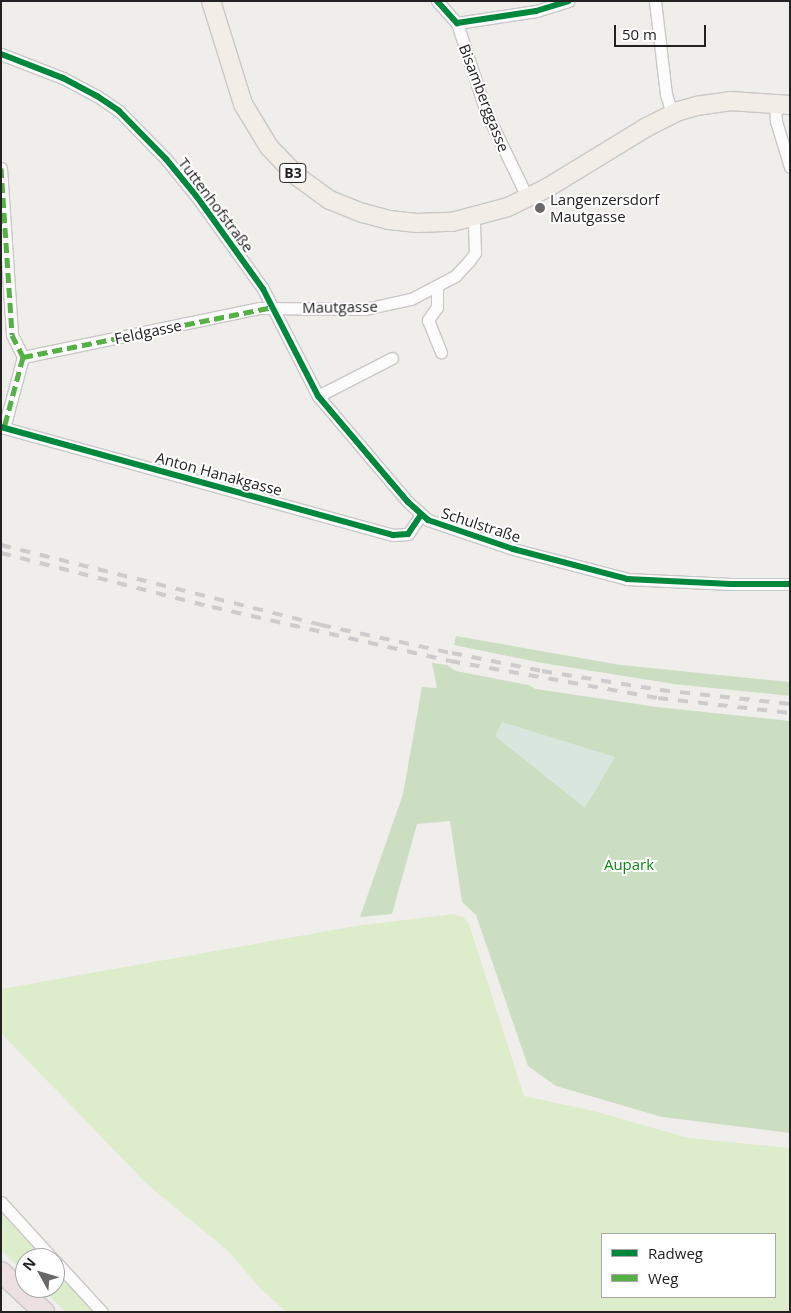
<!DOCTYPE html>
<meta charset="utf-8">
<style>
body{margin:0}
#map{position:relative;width:791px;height:1313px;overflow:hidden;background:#f0eeeb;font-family:"Open Sans",sans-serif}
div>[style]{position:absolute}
.grass>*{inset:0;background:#ddeccb}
.forest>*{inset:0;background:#cbdec1}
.wetland>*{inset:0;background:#d9e6de}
.roads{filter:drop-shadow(1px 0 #c9c8c7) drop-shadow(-1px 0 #c9c8c7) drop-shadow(0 1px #c9c8c7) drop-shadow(0 -1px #c9c8c7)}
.street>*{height:11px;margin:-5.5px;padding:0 5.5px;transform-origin:5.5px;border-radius:5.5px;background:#fdfcfc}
.primary>*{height:18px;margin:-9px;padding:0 9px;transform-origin:9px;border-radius:9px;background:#f3ede7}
.highway>*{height:20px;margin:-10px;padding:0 10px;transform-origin:10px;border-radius:10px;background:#ece0e2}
.rail>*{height:4px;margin-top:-2px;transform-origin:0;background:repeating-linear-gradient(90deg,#ccc 0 10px,transparent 0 20px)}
.quiet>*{height:5px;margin-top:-2.5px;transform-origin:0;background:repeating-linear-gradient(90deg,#55b145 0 10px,transparent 0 15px)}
.cycleway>*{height:6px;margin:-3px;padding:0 3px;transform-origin:3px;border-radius:3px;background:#00873e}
.dots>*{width:14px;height:14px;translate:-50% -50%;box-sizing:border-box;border:2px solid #fff;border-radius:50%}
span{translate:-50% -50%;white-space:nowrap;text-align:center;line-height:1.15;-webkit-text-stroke:4px #fff;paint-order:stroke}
.shield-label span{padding:1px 4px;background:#fff;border:1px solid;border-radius:4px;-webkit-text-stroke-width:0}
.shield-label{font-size:14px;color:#222;font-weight:700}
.street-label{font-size:15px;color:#222}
.poi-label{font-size:15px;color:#222}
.left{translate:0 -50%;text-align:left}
.park-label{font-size:15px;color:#0c8416}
.frame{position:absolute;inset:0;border:2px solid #222;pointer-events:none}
.legend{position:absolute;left:601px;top:1233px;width:175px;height:65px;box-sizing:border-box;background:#fff;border:1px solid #a7a7a7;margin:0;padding:6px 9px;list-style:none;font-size:15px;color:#222}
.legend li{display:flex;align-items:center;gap:10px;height:25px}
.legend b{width:25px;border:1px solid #a7a7a7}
.north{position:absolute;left:15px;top:1248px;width:50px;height:50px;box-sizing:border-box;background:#fff;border:1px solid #a7a7a7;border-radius:50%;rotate:309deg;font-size:14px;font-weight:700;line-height:20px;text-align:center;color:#222}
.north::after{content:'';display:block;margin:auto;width:18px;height:22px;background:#6a6968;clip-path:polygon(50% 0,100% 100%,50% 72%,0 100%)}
.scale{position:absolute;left:614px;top:25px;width:92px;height:22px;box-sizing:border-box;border:2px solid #222;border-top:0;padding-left:6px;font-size:15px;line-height:18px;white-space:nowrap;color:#222;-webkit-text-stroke:4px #fff;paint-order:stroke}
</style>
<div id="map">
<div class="grass">
<i style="clip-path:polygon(evenodd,454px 914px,464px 918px,469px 924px,524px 1096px,594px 1111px,688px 1138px,790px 1148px,790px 1312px,287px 1312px,261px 1289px,228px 1251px,148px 1185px,1px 1033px,1px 989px,356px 926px,454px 914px,602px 1234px,775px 1234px,775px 1297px,602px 1297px,602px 1234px)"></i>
<i style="clip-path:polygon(1px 1213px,43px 1258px,25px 1258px,25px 1273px,1px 1250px)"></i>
<i style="clip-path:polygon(55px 1271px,95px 1312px,66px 1312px,41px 1288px,55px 1288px)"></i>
</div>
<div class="forest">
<i style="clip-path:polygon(456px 636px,621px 665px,790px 682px,790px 696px,674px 684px,542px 663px,454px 645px)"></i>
<i style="clip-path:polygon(432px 663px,447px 665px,456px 671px,528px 685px,536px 689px,657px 707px,790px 721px,790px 1133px,662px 1117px,556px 1086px,528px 1066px,476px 915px,462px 902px,450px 821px,417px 824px,392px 914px,360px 917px,403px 794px,422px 687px,437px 688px)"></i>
</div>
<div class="wetland">
<i style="clip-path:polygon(502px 722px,615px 757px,585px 808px,495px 736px)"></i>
</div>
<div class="roads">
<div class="street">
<i style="left:437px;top:1px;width:30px;rotate:48deg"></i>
<i style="left:457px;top:23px;width:94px;rotate:72deg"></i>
<i style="left:486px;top:112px;width:97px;rotate:64.2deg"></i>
<i style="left:655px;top:1px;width:94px;rotate:83.3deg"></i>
<i style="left:666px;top:94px;width:21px;rotate:73deg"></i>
<i style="left:457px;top:23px;width:80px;rotate:-8.6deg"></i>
<i style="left:536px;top:11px;width:34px;rotate:-17deg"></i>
<i style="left:1px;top:54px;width:66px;rotate:21.2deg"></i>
<i style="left:63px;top:78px;width:38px;rotate:28deg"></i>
<i style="left:97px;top:96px;width:27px;rotate:34deg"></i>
<i style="left:119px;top:111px;width:67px;rotate:45.6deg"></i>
<i style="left:166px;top:159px;width:49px;rotate:50.8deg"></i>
<i style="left:197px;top:197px;width:113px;rotate:54.3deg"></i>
<i style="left:263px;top:289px;width:120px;rotate:62.8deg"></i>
<i style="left:318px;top:396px;width:139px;rotate:49.7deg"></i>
<i style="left:408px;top:502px;width:27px;rotate:42deg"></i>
<i style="left:428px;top:520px;width:90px;rotate:18.8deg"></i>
<i style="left:513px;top:549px;width:118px;rotate:14.7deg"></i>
<i style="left:627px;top:579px;width:104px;rotate:2.8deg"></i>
<i style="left:731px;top:584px;width:59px"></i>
<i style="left:775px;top:104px;width:17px;rotate:87deg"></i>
<i style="left:776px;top:121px;width:48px;rotate:73.1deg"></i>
<i style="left:1px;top:168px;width:167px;rotate:86.2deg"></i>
<i style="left:12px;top:335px;width:25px;rotate:63deg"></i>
<i style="left:23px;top:357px;width:73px;rotate:105deg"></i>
<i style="left:437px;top:288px;width:19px;rotate:90deg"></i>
<i style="left:437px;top:307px;width:16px;rotate:125deg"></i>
<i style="left:428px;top:320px;width:35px;rotate:68deg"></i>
<i style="left:23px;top:357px;width:242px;rotate:-11.7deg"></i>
<i style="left:260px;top:308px;width:105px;rotate:0.5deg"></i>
<i style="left:365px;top:309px;width:47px;rotate:-12.3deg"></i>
<i style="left:411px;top:299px;width:50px;rotate:-27.6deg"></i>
<i style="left:455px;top:276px;width:21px;rotate:-47deg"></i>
<i style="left:469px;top:261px;width:10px;rotate:-53deg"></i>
<i style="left:475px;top:253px;width:36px;rotate:-92deg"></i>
<i style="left:318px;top:396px;width:83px;rotate:-27.2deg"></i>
<i style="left:1px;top:427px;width:407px;rotate:15.4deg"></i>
<i style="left:393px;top:535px;width:15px;rotate:-4deg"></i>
<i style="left:408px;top:534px;width:23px;rotate:-56deg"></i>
<i style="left:1px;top:1202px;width:76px;rotate:47.7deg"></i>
<i style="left:55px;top:1261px;width:69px;rotate:47.3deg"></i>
</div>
<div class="primary">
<i style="left:211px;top:1px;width:108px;rotate:72.7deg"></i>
<i style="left:243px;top:104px;width:50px;rotate:58.8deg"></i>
<i style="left:269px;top:147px;width:42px;rotate:46deg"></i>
<i style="left:298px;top:177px;width:39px;rotate:36deg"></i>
<i style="left:330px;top:200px;width:35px;rotate:22deg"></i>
<i style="left:363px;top:213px;width:27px;rotate:15deg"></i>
<i style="left:389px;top:220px;width:28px;rotate:6deg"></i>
<i style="left:417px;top:223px;width:35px;rotate:-2deg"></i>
<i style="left:452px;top:222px;width:58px;rotate:-15deg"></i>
<i style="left:508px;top:207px;width:43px;rotate:-26deg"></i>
<i style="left:547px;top:188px;width:117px;rotate:-31.4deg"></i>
<i style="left:647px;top:127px;width:36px;rotate:-27deg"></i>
<i style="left:679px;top:111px;width:18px;rotate:-16deg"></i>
<i style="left:696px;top:106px;width:34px;rotate:-8deg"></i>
<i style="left:730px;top:101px;width:60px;rotate:3.8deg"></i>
</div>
<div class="highway">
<i style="left:1px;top:1272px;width:59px;rotate:42.9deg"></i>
</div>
</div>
<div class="rail">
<i style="left:1px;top:545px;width:330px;rotate:14deg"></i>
<i style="left:321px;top:625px;width:134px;rotate:12.1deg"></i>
<i style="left:452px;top:653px;width:92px;rotate:11.3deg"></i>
<i style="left:542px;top:671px;width:120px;rotate:9.1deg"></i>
<i style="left:660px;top:690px;width:131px;rotate:6.1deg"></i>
<i style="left:1px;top:553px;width:218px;rotate:14.4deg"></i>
<i style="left:212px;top:607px;width:244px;rotate:12.8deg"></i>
<i style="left:450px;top:661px;width:211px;rotate:10.1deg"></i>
<i style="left:658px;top:698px;width:133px;rotate:6.5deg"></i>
</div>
<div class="quiet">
<i style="left:1px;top:168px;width:167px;rotate:86.2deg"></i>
<i style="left:12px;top:335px;width:25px;rotate:63deg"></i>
<i style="left:23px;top:357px;width:73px;rotate:105deg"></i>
<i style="left:23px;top:357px;width:255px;rotate:-11.3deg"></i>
</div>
<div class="cycleway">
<i style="left:437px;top:1px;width:30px;rotate:48deg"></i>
<i style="left:457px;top:23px;width:80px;rotate:-8.6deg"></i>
<i style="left:536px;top:11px;width:34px;rotate:-17deg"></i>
<i style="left:1px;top:54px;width:66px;rotate:21.2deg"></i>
<i style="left:63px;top:78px;width:38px;rotate:28deg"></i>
<i style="left:97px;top:96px;width:27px;rotate:34deg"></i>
<i style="left:119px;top:111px;width:67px;rotate:45.6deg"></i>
<i style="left:166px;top:159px;width:49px;rotate:50.8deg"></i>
<i style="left:197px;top:197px;width:113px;rotate:54.3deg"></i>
<i style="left:263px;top:289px;width:120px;rotate:62.8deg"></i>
<i style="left:318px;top:396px;width:139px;rotate:49.7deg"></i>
<i style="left:408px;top:502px;width:27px;rotate:42deg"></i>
<i style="left:428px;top:520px;width:90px;rotate:18.8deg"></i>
<i style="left:513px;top:549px;width:118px;rotate:14.7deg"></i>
<i style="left:627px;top:579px;width:104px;rotate:2.8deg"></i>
<i style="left:731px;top:584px;width:59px"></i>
<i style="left:1px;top:427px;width:407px;rotate:15.4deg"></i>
<i style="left:393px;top:535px;width:15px;rotate:-4deg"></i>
<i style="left:408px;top:534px;width:23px;rotate:-56deg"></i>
</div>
<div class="dots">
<i style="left:540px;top:208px;background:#6a6968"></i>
</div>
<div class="shield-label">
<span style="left:293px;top:173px">B3</span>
</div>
<div class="street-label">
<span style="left:484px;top:98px;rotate:69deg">Bisamberggasse</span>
<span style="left:216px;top:205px;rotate:53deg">Tuttenhofstraße</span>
<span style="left:340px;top:307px;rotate:-1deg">Mautgasse</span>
<span style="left:148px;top:332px;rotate:-12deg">Feldgasse</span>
<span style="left:219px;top:474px;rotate:15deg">Anton Hanakgasse</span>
<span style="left:481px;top:525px;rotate:18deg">Schulstraße</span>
</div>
<div class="poi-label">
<span class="left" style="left:550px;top:208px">Langenzersdorf<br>Mautgasse</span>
</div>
<div class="park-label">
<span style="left:629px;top:865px">Aupark</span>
</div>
<div class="frame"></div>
<ul class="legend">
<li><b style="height:6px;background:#00873e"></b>Radweg</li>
<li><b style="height:6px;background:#55b145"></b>Weg</li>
</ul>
<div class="north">N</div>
<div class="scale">50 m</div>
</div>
